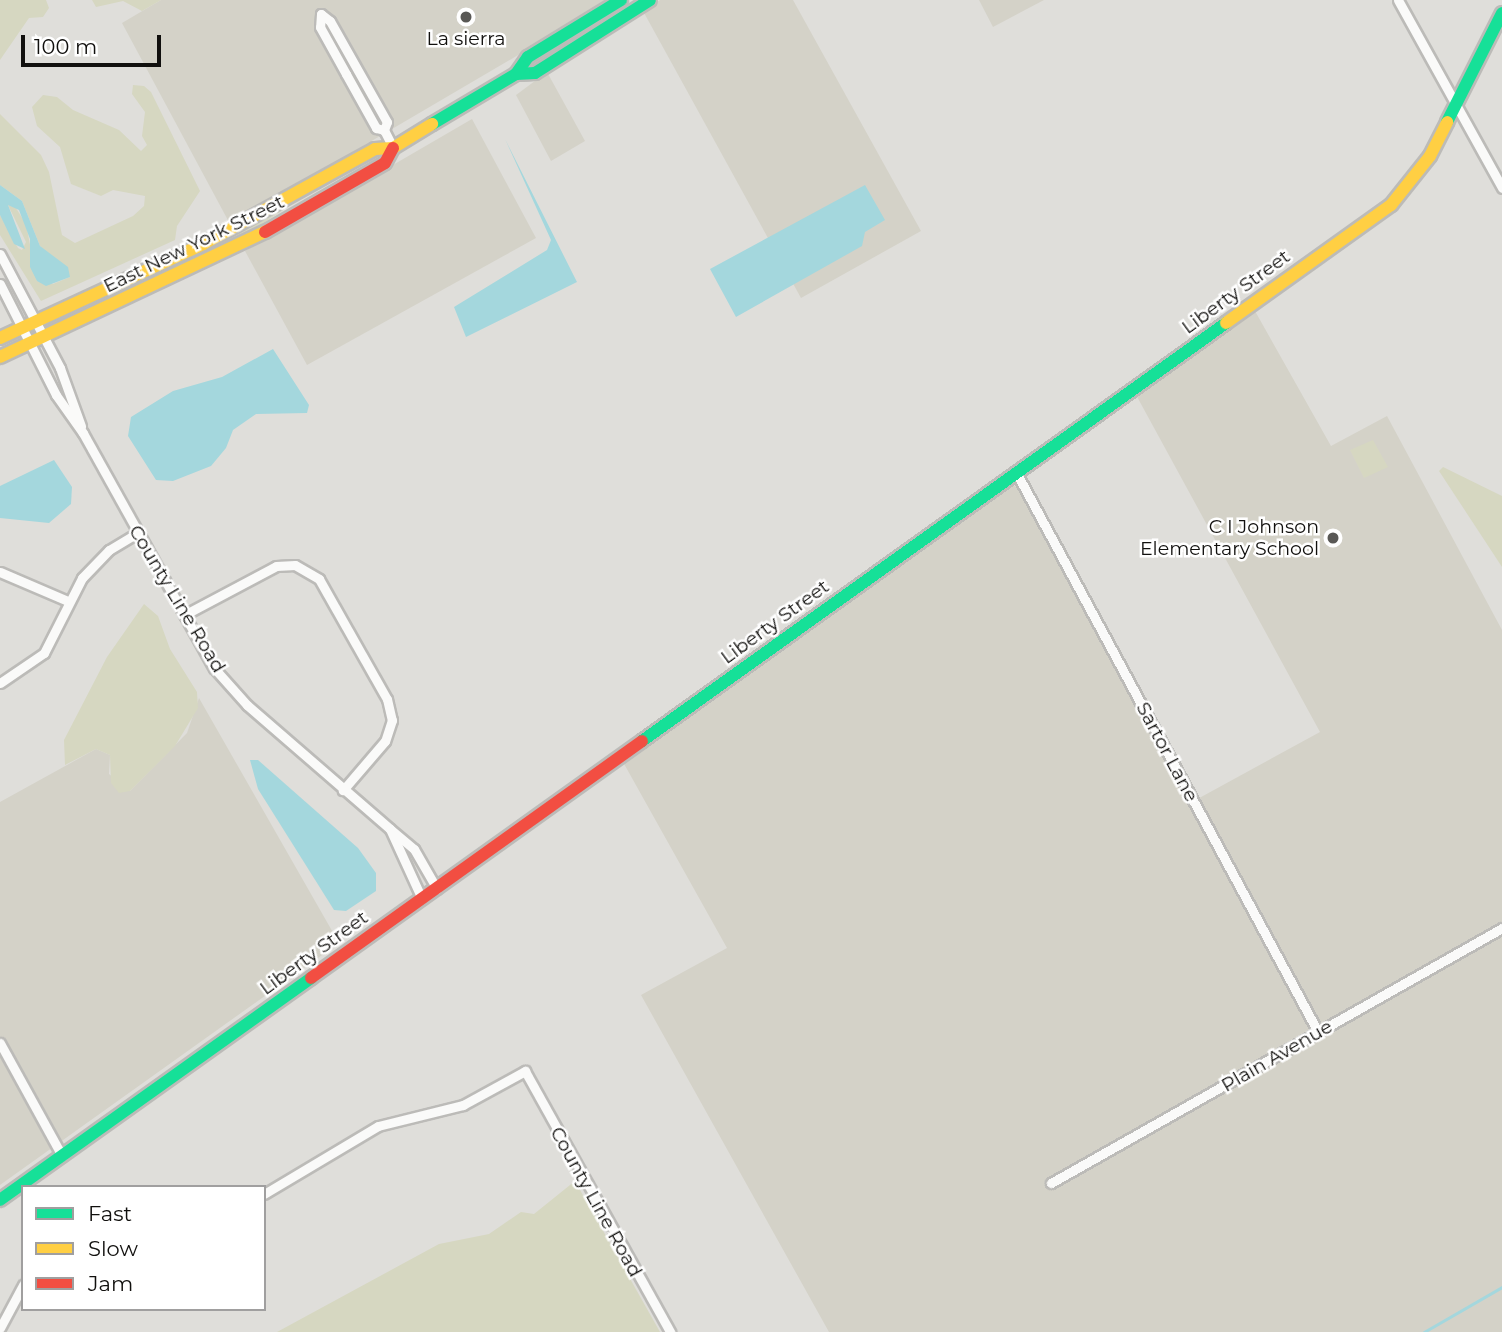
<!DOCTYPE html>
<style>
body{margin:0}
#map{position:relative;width:1502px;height:1332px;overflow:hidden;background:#dfdeda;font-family:Montserrat,sans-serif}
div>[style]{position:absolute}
.built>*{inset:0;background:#d4d2c8}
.green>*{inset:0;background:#d6d7c1}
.water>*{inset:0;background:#a4d7dd}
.stream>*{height:2.5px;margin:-1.25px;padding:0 1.25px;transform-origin:1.25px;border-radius:1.25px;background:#a4d7dd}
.roads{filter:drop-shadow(2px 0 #bcbbb8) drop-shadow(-2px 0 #bcbbb8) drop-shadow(0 2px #bcbbb8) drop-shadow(0 -2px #bcbbb8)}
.street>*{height:9px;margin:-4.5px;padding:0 4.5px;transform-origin:4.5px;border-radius:4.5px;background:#fafaf9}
.fast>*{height:12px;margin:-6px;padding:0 6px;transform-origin:6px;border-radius:6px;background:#16e098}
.slow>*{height:12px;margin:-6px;padding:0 6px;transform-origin:6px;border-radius:6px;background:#ffcf43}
.jam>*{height:12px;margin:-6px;padding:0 6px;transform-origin:6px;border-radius:6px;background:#f24e42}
.dots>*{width:19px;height:19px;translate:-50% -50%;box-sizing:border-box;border:4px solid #fff;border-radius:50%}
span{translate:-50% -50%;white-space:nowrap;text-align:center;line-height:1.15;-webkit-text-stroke:5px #fff;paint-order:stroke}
.poi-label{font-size:19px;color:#11100e}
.right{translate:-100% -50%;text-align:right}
.street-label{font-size:19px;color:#11100e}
.legend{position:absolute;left:21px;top:1185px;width:245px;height:126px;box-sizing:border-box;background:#fff;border:2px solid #a09f9f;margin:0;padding:9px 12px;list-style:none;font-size:21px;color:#11100e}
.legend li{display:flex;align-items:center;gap:14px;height:35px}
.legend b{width:35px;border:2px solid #a09f9f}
.scale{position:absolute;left:21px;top:35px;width:140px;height:32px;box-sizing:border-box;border:4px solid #11100e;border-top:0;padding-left:9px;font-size:21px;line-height:24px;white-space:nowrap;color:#11100e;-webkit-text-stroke:5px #fff;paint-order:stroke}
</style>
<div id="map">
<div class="built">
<i style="clip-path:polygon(161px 0,612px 0,230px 224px,122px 23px)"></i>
<i style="clip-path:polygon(660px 0,793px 0,921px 231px,801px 298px,643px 11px)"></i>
<i style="clip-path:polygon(979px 0,1044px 0,993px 27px)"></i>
<i style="clip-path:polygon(547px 72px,585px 141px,551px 161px,516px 95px)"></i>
<i style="clip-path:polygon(472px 119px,536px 238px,307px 365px,245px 251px)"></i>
<i style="clip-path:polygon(1255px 311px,1331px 446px,1387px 416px,1502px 630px,1502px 1332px,829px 1332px,641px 995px,727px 948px,623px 762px,1013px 485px,1023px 491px,1192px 802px,1320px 732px,1135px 393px)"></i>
<i style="clip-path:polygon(199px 698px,339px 943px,0 1185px,0 802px,96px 749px,110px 755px,109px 774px,130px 791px,187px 733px)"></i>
</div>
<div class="green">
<i style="clip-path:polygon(0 0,46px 0,49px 8px,43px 17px,29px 18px,0 60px)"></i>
<i style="clip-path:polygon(92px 0,161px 0,142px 11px,123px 1px,96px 7px)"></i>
<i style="clip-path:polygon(133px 85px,144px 86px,151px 92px,200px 191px,177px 226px,175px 240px,41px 301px,0 235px,0 215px,18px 248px,22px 250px,26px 242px,8px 205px,14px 205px,26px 224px,37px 281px,53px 284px,70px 277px,40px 246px,22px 201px,0 185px,0 114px,41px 155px,49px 172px,62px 235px,75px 243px,133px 216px,144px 206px,145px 196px,113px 190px,101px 196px,71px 184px,60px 147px,37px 126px,32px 107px,43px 95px,57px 97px,73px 110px,119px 130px,141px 151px,147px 145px,142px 136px,145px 112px,132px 94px)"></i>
<i style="clip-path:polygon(297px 201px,240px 238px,149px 284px,203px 251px)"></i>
<i style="clip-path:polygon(1373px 440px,1388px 467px,1364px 478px,1350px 450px)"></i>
<i style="clip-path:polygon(1443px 467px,1502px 496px,1502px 567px,1439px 471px)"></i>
<i style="clip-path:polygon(144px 604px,158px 616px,170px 649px,197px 692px,198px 708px,175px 746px,130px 791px,119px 793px,111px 783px,110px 755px,96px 749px,65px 765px,64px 740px,107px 657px)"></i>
<i style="clip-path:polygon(575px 1181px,660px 1332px,277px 1332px,439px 1244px,489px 1234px,521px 1212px,534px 1214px)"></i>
</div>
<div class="water">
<i style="clip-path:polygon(505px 139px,577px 282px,466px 337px,454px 307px,547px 250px,551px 240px)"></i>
<i style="clip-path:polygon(0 185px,22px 201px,40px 246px,68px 267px,70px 277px,46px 286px,37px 281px,30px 267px,30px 239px,19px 210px,8px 205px,25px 249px,14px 244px,0 215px)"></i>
<i style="clip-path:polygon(865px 185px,885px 220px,865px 232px,862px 246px,736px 317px,710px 269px)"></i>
<i style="clip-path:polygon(273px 349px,309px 405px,307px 413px,256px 414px,233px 430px,226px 448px,211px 466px,173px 481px,156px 480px,128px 436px,131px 417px,173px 391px,222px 377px)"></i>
<i style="clip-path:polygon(54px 460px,72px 487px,71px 504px,49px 523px,0 518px,0 486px)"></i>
<i style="clip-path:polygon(250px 760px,258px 760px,358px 848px,376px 873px,376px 891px,346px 911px,334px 910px,258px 789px)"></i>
</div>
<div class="stream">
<i style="left:1424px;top:1332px;width:90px;rotate:-30deg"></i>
</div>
<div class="roads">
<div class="street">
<i style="left:1398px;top:0;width:215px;rotate:61deg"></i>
<i style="left:321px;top:14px;width:11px;rotate:38deg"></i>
<i style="left:330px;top:21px;width:116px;rotate:60.6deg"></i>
<i style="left:387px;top:122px;width:9px;rotate:111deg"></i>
<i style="left:384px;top:130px;width:20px;rotate:63deg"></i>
<i style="left:321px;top:14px;width:13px;rotate:94deg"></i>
<i style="left:320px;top:27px;width:54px;rotate:61deg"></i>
<i style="left:346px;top:74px;width:62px;rotate:60.9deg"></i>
<i style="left:376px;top:128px;width:8px;rotate:14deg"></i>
<i style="left:0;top:254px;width:129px;rotate:62.2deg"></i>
<i style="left:60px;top:368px;width:62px;rotate:70.1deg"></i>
<i style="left:0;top:284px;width:124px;rotate:63.2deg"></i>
<i style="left:56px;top:395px;width:47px;rotate:54.6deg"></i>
<i style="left:83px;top:433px;width:269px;rotate:60.9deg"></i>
<i style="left:214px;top:668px;width:50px;rotate:48.3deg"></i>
<i style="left:247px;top:705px;width:189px;rotate:40.9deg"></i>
<i style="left:1016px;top:472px;width:636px;rotate:61.66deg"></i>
<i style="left:0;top:572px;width:74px;rotate:23.1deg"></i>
<i style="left:184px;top:615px;width:104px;rotate:-28deg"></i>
<i style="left:276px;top:566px;width:19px;rotate:-3deg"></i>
<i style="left:295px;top:565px;width:28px;rotate:30deg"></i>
<i style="left:319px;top:579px;width:138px;rotate:60.5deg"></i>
<i style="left:387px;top:699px;width:22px;rotate:77deg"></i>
<i style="left:392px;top:720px;width:22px;rotate:108deg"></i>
<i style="left:385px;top:741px;width:65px;rotate:130.6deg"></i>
<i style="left:0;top:683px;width:53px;rotate:-34.3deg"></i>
<i style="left:44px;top:653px;width:84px;rotate:-63.1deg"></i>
<i style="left:82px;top:578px;width:39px;rotate:-46deg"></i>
<i style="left:109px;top:550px;width:33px;rotate:-31deg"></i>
<i style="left:422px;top:899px;width:77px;rotate:-114.6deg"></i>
<i style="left:390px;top:829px;width:31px;rotate:40deg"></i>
<i style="left:414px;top:849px;width:46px;rotate:60.1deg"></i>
<i style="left:0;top:1043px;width:129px;rotate:61.2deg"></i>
<i style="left:1051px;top:1183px;width:518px;rotate:-29.48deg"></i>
<i style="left:264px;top:1194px;width:133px;rotate:-30.8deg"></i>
<i style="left:378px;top:1126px;width:88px;rotate:-13.9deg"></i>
<i style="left:463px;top:1105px;width:71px;rotate:-28.7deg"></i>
<i style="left:525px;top:1071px;width:299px;rotate:60.9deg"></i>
<i style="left:0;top:1328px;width:49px;rotate:-61.9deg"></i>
</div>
<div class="fast">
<i style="left:516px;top:74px;width:19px;rotate:-3deg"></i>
<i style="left:535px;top:73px;width:136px;rotate:-32.4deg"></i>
<i style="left:1447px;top:122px;width:122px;rotate:-63.2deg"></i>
<i style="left:432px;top:124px;width:98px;rotate:-30.8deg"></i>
<i style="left:516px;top:74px;width:21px;rotate:-55deg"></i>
<i style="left:528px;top:57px;width:109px;rotate:-31.5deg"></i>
<i style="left:642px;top:741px;width:718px;rotate:-35.59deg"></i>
<i style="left:0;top:1200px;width:382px;rotate:-35.5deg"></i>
</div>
<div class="slow">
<i style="left:1226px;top:323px;width:203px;rotate:-35.6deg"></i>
<i style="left:1391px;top:205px;width:63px;rotate:-51.5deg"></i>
<i style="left:1430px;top:156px;width:38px;rotate:-63deg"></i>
<i style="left:0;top:338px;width:224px;rotate:-24.8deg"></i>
<i style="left:203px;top:244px;width:196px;rotate:-28.9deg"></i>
<i style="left:375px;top:149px;width:18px;rotate:-3deg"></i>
<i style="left:393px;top:148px;width:46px;rotate:-31.6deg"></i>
<i style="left:0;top:357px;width:293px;rotate:-25.3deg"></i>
</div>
<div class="jam">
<i style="left:265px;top:232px;width:138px;rotate:-29.9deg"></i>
<i style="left:385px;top:163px;width:17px;rotate:-62deg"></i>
<i style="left:311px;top:978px;width:407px;rotate:-35.6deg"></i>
</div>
</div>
<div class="dots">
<i style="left:466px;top:17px;background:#595855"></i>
<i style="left:1333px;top:538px;background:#595855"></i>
</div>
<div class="poi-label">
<span style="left:466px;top:39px">La sierra</span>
<span class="right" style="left:1319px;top:538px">C I Johnson<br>Elementary School</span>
</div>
<div class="street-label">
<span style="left:194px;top:244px;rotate:-26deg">East New York Street</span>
<span style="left:1236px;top:292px;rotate:-36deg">Liberty Street</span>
<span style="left:177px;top:599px;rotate:59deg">County Line Road</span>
<span style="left:775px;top:622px;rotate:-36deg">Liberty Street</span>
<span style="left:1167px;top:752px;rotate:62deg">Sartor Lane</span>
<span style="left:314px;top:953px;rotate:-36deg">Liberty Street</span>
<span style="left:1277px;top:1056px;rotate:-30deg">Plain Avenue</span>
<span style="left:596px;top:1202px;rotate:61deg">County Line Road</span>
</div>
<ul class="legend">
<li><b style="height:9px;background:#16e098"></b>Fast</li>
<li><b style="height:9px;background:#ffcf43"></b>Slow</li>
<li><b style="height:9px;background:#f24e42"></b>Jam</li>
</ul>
<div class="scale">100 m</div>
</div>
